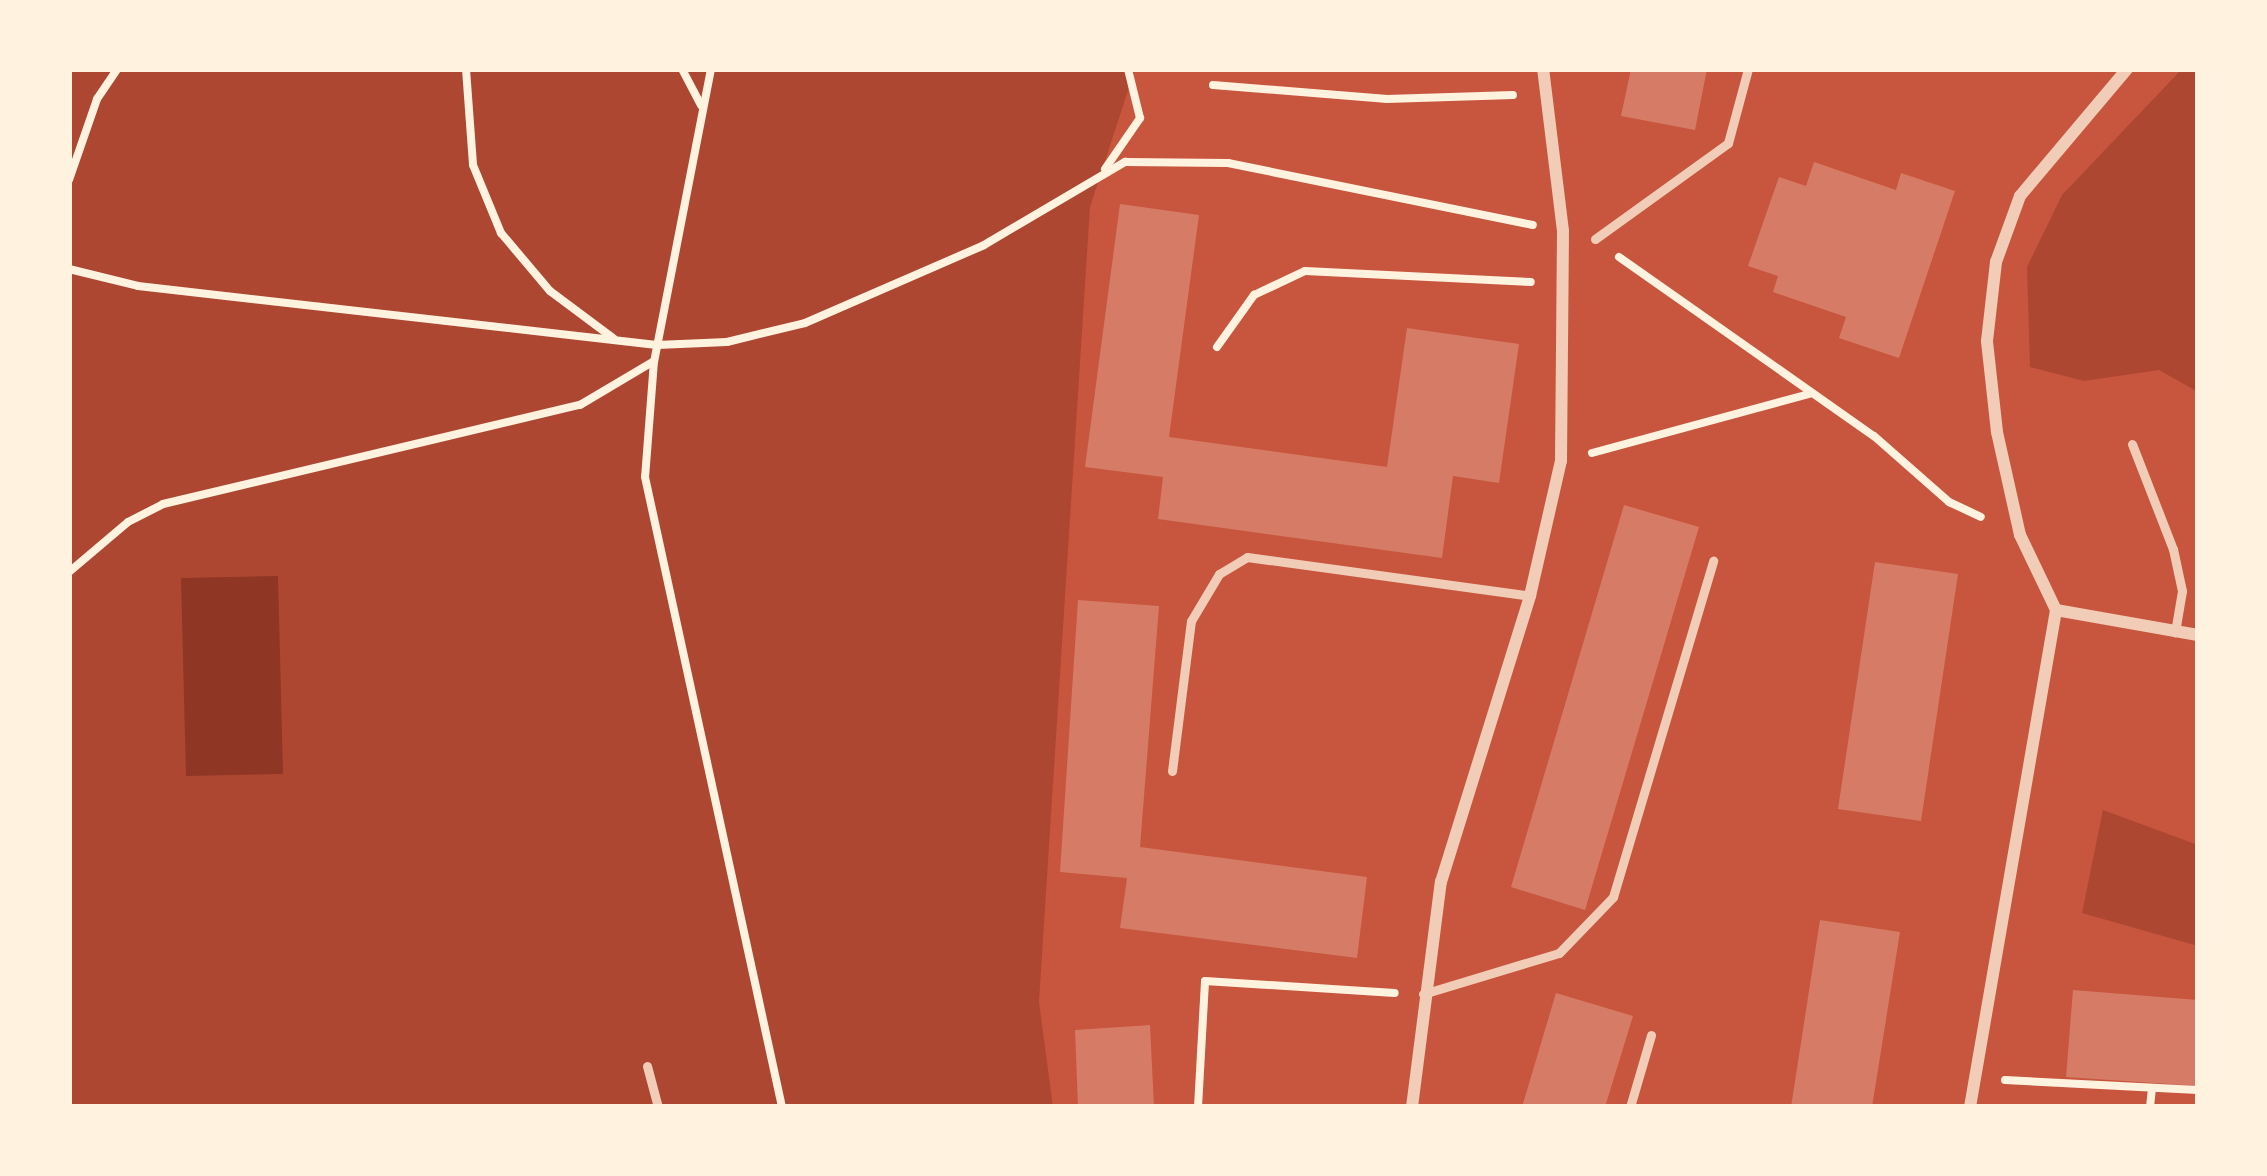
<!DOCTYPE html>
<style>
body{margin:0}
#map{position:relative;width:2267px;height:1176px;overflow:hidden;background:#c8553d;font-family:"Source Sans 3",sans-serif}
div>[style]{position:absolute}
.green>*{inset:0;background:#ae4732}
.water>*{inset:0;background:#8f3625}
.building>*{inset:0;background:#d67c66}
.path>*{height:8px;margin:-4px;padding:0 4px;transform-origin:4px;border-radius:4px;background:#fff3e0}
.service>*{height:9px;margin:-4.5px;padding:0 4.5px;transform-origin:4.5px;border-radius:4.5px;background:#f1ccb7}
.minor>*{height:12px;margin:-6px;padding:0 6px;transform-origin:6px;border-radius:6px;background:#f1ccb7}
span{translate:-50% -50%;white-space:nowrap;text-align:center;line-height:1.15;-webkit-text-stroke:12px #fff3e0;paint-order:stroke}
.frame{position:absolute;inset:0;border:72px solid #fff3e0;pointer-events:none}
</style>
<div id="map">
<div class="green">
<i style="clip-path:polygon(69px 69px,1135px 69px,1090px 207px,1039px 1002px,1053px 1107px,69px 1107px)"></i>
<i style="clip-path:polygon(2182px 69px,2198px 69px,2198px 392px,2159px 370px,2084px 381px,2030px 367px,2027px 267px,2062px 195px)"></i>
<i style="clip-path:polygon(2103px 810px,2198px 845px,2198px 946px,2082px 913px)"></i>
</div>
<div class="water">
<i style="clip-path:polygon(278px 576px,283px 774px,186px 776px,181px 578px)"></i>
</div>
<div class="building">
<i style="clip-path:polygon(1631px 69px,1707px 69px,1695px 130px,1621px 116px)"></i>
<i style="clip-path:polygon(1814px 162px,1896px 190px,1901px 173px,1955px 191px,1899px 358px,1839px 338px,1846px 317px,1773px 292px,1778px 276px,1748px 266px,1779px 177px,1806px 186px)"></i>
<i style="clip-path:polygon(1120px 204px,1199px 215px,1169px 437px,1387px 467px,1407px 328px,1519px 344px,1499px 483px,1453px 476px,1442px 558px,1158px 519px,1163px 477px,1085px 467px)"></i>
<i style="clip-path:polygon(1624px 505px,1699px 527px,1585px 910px,1511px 887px)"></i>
<i style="clip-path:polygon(1875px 562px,1958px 574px,1921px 821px,1838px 809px)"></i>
<i style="clip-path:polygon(1078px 600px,1159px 606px,1140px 847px,1367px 877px,1357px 958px,1120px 928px,1127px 878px,1060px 872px)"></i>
<i style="clip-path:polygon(1820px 920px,1900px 932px,1872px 1107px,1791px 1107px)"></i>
<i style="clip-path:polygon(2073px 990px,2198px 1000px,2198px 1086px,2066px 1077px)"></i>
<i style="clip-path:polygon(1556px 993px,1633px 1016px,1605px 1107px,1522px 1107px)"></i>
<i style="clip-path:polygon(1150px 1025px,1154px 1107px,1078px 1107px,1075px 1030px)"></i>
</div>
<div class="path">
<i style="left:466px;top:69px;width:96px;rotate:85.8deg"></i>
<i style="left:473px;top:165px;width:74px;rotate:67.6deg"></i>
<i style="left:501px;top:233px;width:76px;rotate:49.8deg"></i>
<i style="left:550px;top:291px;width:79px;rotate:36.7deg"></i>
<i style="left:682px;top:69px;width:41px;rotate:62.2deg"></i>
<i style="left:711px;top:69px;width:298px;rotate:101deg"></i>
<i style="left:654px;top:361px;width:116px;rotate:94.4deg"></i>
<i style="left:645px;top:477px;width:645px;rotate:77.73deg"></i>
<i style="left:1213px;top:85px;width:175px;rotate:4.6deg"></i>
<i style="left:1387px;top:99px;width:126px;rotate:-1.8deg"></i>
<i style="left:1105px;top:169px;width:62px;rotate:-55.5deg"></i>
<i style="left:1140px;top:118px;width:50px;rotate:-103.8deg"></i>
<i style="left:69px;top:180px;width:86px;rotate:-70.9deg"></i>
<i style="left:97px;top:99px;width:36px;rotate:-56deg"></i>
<i style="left:1619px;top:257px;width:312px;rotate:35.1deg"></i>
<i style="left:1874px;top:436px;width:100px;rotate:41.3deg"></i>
<i style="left:1949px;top:502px;width:35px;rotate:25deg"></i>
<i style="left:69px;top:269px;width:71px;rotate:13.8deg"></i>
<i style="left:138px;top:286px;width:522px;rotate:6.49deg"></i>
<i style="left:657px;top:345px;width:70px;rotate:-2.5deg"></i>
<i style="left:727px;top:342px;width:80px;rotate:-13.7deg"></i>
<i style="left:805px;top:323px;width:195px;rotate:-23.5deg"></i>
<i style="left:984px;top:245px;width:164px;rotate:-30.5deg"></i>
<i style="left:1125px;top:162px;width:103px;rotate:0.6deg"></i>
<i style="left:1228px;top:163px;width:311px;rotate:11.5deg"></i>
<i style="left:1217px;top:347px;width:64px;rotate:-54.6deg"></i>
<i style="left:1254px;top:295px;width:56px;rotate:-25.2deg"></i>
<i style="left:1305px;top:271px;width:226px;rotate:2.8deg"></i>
<i style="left:1592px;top:453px;width:225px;rotate:-15.2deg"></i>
<i style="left:69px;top:572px;width:77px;rotate:-40.3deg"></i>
<i style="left:128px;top:522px;width:39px;rotate:-27deg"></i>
<i style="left:163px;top:504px;width:429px;rotate:-13.4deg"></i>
<i style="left:580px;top:405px;width:86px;rotate:-30.7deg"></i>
<i style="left:2005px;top:1080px;width:193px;rotate:3deg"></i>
<i style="left:1198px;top:1107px;width:126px;rotate:-86.8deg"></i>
<i style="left:1205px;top:981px;width:190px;rotate:3.6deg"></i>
<i style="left:2150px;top:1107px;width:19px;rotate:-84deg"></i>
</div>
<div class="service">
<i style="left:1595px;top:239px;width:164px;rotate:-35.8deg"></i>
<i style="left:1728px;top:143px;width:77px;rotate:-74.9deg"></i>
<i style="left:2132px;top:444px;width:113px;rotate:68.7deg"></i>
<i style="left:2173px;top:549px;width:43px;rotate:77.9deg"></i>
<i style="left:2182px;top:591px;width:42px;rotate:99.7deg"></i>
<i style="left:1172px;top:771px;width:151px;rotate:-82.8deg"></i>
<i style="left:1191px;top:621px;width:55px;rotate:-59.2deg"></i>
<i style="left:1219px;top:574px;width:33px;rotate:-31deg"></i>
<i style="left:1247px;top:557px;width:286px;rotate:7.8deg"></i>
<i style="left:1423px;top:994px;width:142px;rotate:-16.8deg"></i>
<i style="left:1559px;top:953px;width:78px;rotate:-46deg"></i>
<i style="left:1613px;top:897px;width:351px;rotate:-73.4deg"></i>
<i style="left:647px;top:1066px;width:42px;rotate:75deg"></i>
<i style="left:1630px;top:1107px;width:75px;rotate:-73.7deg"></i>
</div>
<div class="minor">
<i style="left:2056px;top:610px;width:144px;rotate:10deg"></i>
<i style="left:1412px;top:1107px;width:227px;rotate:-82.7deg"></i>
<i style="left:1441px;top:882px;width:300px;rotate:-72.7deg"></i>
<i style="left:1530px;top:596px;width:139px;rotate:-77.1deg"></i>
<i style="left:1561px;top:461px;width:230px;rotate:-89.5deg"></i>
<i style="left:1563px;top:231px;width:163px;rotate:-97deg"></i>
<i style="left:1970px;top:1107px;width:504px;rotate:-80.18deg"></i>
<i style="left:2056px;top:610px;width:83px;rotate:-115.6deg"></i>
<i style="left:2020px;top:535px;width:106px;rotate:-102.6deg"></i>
<i style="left:1997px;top:432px;width:92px;rotate:-96.3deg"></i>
<i style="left:1987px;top:341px;width:80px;rotate:-83.5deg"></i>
<i style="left:1996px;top:262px;width:70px;rotate:-70deg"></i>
<i style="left:2020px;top:196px;width:166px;rotate:-49.9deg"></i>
</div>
<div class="frame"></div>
</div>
